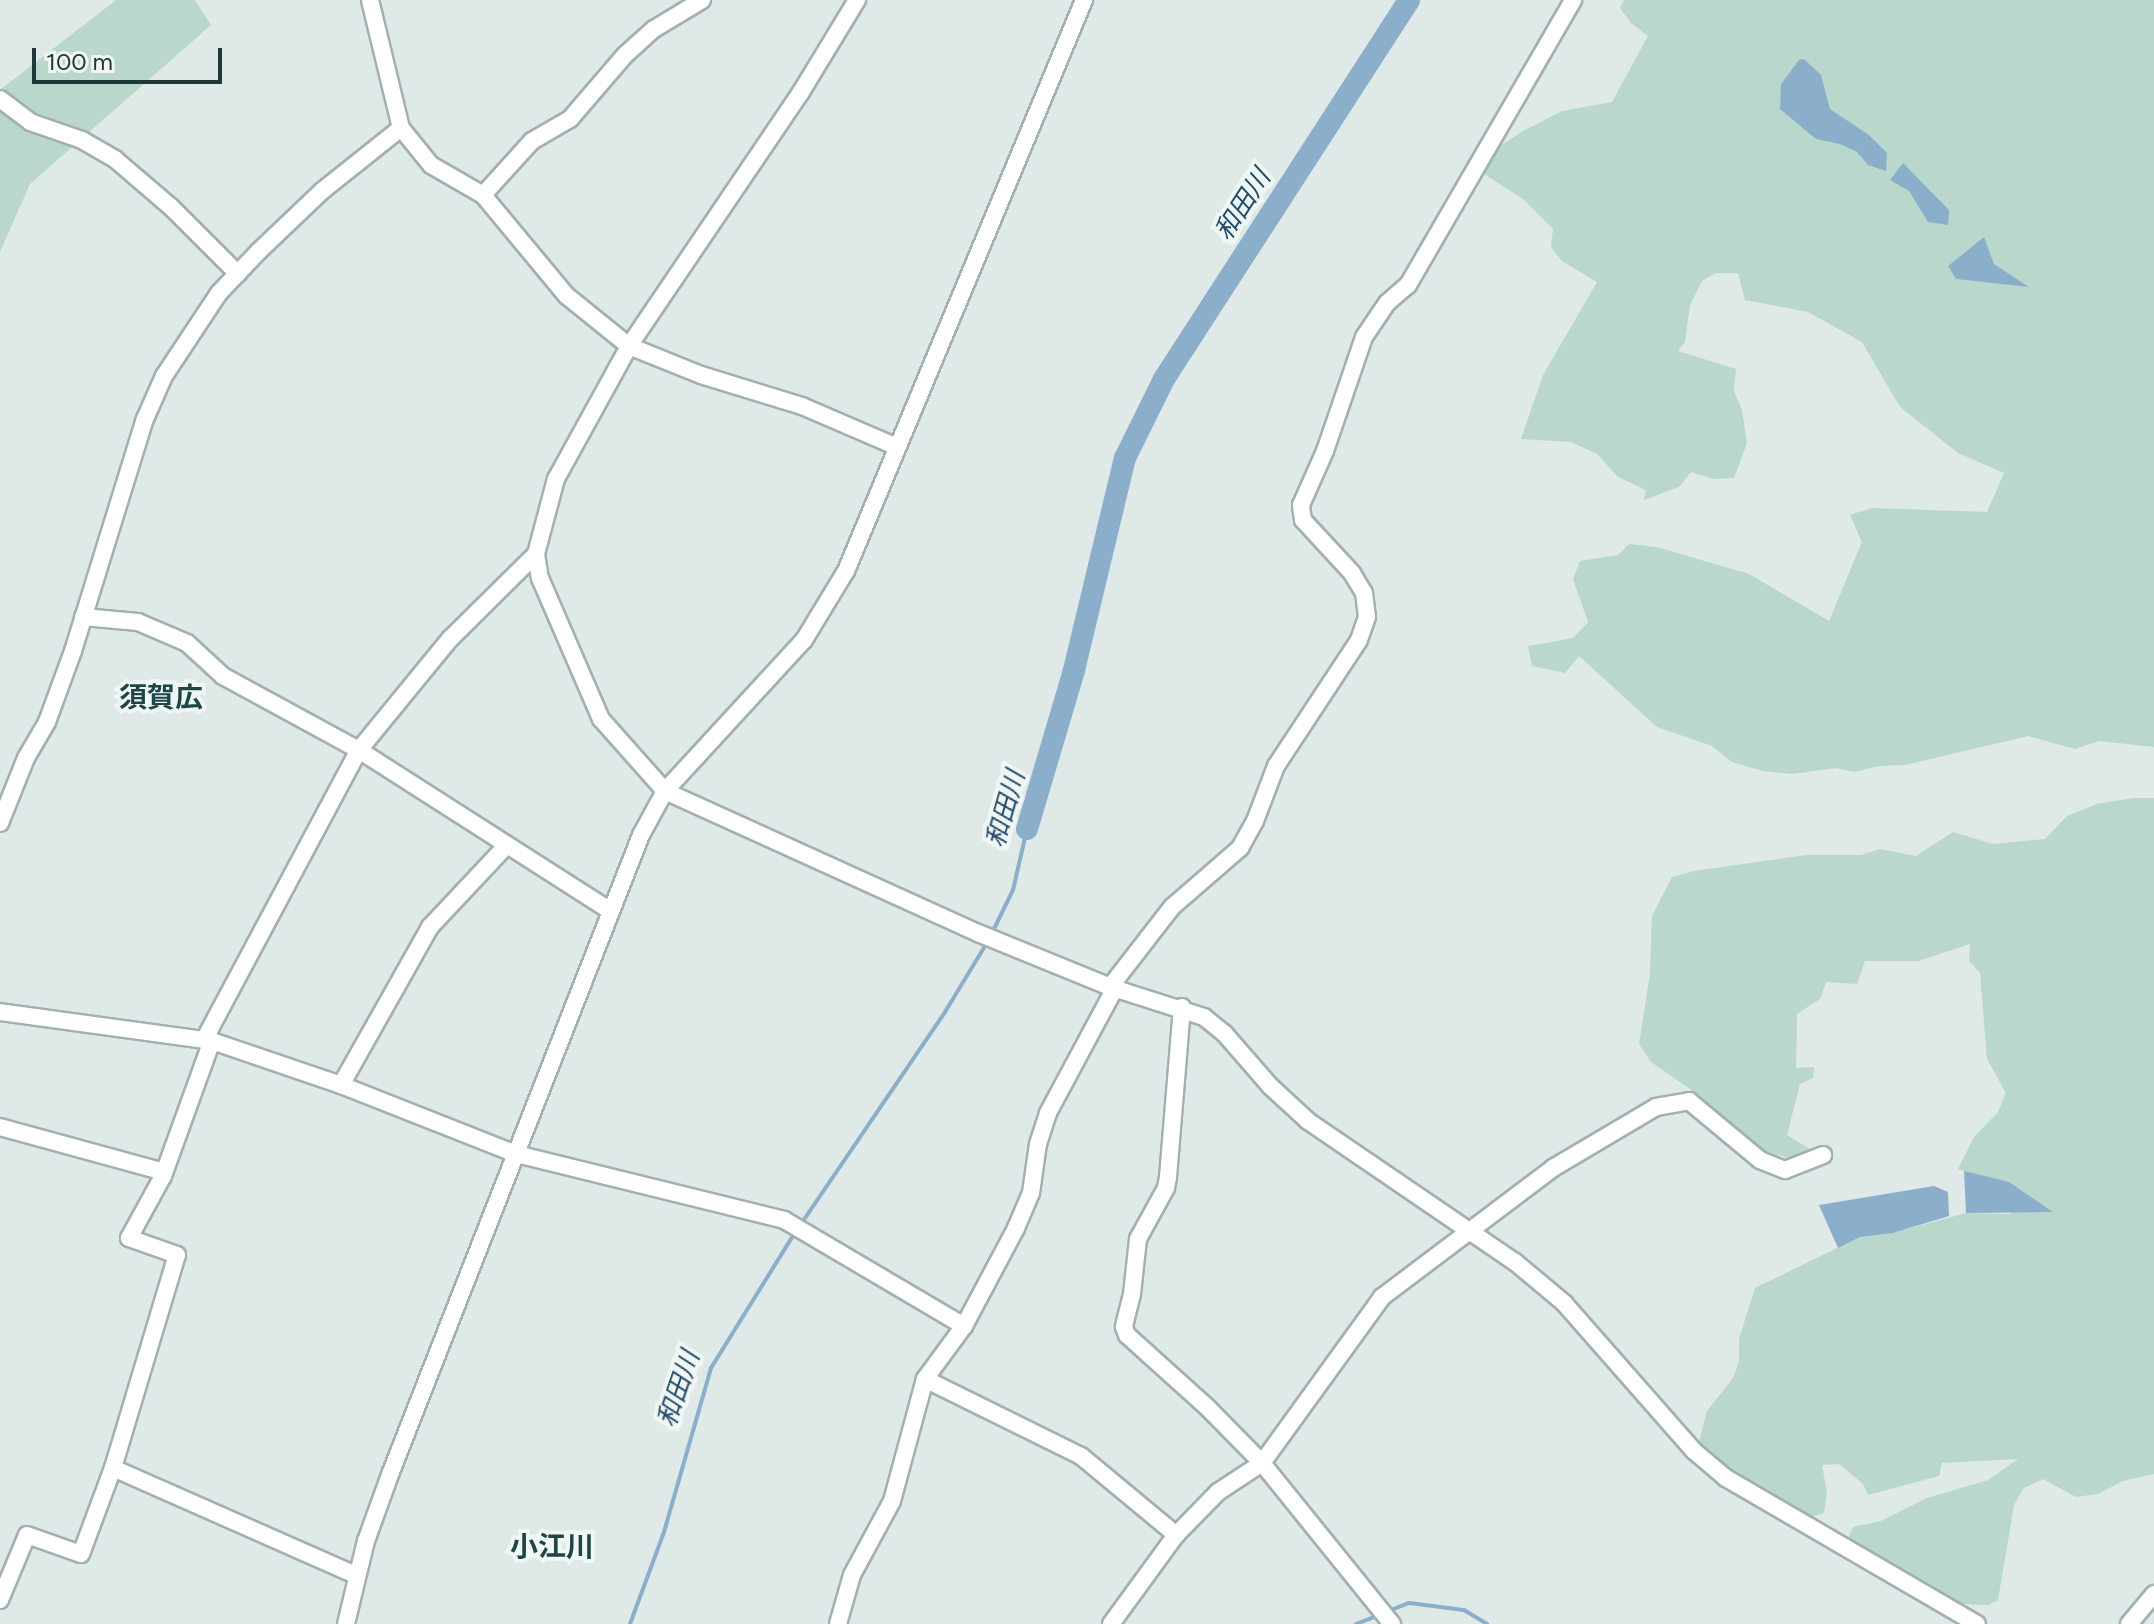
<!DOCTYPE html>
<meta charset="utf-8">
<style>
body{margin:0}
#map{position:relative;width:2154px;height:1624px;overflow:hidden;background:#dfe9e7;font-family:Figtree,"Noto Sans JP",sans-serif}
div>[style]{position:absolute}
.green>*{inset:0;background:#b9d8cb}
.water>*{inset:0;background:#8baeca}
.stream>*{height:4px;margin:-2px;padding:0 2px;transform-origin:2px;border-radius:2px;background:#8baeca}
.river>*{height:22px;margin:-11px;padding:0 11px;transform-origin:11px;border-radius:11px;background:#8baeca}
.roads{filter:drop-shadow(2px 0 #a2b0af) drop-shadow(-2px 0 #a2b0af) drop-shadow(0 2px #a2b0af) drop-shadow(0 -2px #a2b0af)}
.minor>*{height:16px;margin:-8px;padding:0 8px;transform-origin:8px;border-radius:8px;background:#fff}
span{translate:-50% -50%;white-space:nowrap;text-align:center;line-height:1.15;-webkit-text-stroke:8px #eff6f4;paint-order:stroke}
.water-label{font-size:26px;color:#214a6d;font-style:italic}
.quarter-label{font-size:28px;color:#1f4547;font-weight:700}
.scale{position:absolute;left:32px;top:48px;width:190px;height:36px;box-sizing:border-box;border:4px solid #213737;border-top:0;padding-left:10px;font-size:24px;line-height:28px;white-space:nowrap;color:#213737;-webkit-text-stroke:6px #eff6f4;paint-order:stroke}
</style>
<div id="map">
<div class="green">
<i style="clip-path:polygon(116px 0,195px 0,211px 25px,30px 184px,0 252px,0 90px)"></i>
<i style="clip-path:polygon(1624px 0,2154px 0,2154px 747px,2099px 741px,2075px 749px,2028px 736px,1905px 765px,1879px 766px,1854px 772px,1836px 768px,1792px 774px,1763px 771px,1732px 762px,1712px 746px,1657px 727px,1579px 656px,1565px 673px,1532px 666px,1528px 646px,1573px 638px,1588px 622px,1573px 579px,1580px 561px,1618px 555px,1629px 544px,1657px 547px,1749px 574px,1829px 621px,1862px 542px,1850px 515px,1872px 508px,1987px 512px,2004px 473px,1958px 453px,1900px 407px,1862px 342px,1808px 312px,1745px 300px,1738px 273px,1716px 273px,1702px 281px,1690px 305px,1685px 342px,1678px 351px,1736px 369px,1734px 391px,1742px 410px,1747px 443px,1734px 478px,1713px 479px,1691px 472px,1679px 487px,1644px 500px,1646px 490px,1618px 477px,1597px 454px,1571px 442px,1521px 439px,1543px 375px,1597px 282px,1562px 261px,1551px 247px,1553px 229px,1523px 199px,1481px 172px,1497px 148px,1523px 131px,1562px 111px,1612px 102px,1648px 36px,1631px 23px,1620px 8px)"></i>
<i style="clip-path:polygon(2133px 798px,2154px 798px,2154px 1474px,2123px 1481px,2098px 1494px,2076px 1497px,2043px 1479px,2024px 1488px,2014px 1505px,1998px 1600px,1988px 1605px,1962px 1604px,1939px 1598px,1851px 1549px,1849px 1537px,1853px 1527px,1881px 1521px,1927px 1498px,1988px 1480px,2018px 1459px,1942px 1463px,1939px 1476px,1868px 1495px,1863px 1484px,1839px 1464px,1822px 1465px,1827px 1493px,1824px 1513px,1808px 1518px,1753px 1493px,1699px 1442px,1707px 1411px,1733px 1378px,1739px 1362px,1739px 1339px,1755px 1288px,1860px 1237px,1893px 1233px,1966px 1213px,2011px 1214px,1976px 1175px,1958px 1169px,1974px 1137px,1998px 1112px,2006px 1093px,1987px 1059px,1980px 973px,1969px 961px,1970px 944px,1918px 961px,1865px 961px,1857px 984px,1826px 982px,1820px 999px,1797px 1014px,1796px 1068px,1814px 1067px,1813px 1078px,1800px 1084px,1787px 1135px,1810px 1149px,1811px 1155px,1800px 1161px,1729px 1142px,1690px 1089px,1651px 1062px,1639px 1044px,1650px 974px,1652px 916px,1672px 877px,1694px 871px,1807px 855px,1861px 855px,1880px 849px,1916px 856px,1953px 832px,1993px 844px,2045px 839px,2067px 816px,2097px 804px)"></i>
</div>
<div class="water">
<i style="clip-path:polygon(1804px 59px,1821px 75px,1830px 109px,1869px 135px,1887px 153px,1886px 171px,1868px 165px,1857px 152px,1840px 144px,1816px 139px,1780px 109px,1781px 84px,1799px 60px)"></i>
<i style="clip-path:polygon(1903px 163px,1949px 210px,1948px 225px,1928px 222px,1909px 191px,1890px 180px)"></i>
<i style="clip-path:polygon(1984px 237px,1994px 264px,2029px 287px,1956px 279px,1948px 266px)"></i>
<i style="clip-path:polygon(1964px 1171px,2009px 1182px,2053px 1212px,1966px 1213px)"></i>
<i style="clip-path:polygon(1934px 1186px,1948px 1192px,1949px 1216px,1893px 1233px,1860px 1237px,1838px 1248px,1819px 1205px)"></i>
</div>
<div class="stream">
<i style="left:992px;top:933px;width:48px;rotate:-64deg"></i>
<i style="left:1013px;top:890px;width:63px;rotate:-77.1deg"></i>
<i style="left:801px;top:1224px;width:256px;rotate:-55.8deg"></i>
<i style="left:945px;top:1012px;width:83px;rotate:-58.8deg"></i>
<i style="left:1388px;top:1611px;width:22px;rotate:-21deg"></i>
<i style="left:1409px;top:1603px;width:55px;rotate:7.3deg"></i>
<i style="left:1464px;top:1610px;width:27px;rotate:31deg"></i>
<i style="left:630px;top:1624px;width:98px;rotate:-69.7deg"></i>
<i style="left:664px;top:1532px;width:171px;rotate:-74deg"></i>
<i style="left:711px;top:1368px;width:161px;rotate:-58.2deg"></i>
<i style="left:1356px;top:1624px;width:26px;rotate:-21deg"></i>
</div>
<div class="river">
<i style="left:1027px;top:829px;width:166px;rotate:-73.5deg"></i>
<i style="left:1074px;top:670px;width:218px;rotate:-76.5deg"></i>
<i style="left:1125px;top:458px;width:88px;rotate:-63.7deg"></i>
<i style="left:1164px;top:379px;width:451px;rotate:-57.1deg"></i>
</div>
<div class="roads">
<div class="minor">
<i style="left:370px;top:0;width:132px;rotate:76.4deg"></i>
<i style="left:401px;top:128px;width:48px;rotate:51deg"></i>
<i style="left:431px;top:165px;width:60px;rotate:30deg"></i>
<i style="left:483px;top:195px;width:131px;rotate:50.3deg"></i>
<i style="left:567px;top:296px;width:80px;rotate:38.9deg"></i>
<i style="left:629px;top:346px;width:78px;rotate:21.9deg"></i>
<i style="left:701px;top:375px;width:106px;rotate:17.1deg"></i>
<i style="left:802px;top:406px;width:103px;rotate:23.3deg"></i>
<i style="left:0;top:99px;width:38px;rotate:37deg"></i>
<i style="left:30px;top:122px;width:55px;rotate:19.1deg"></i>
<i style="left:82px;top:140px;width:39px;rotate:30deg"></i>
<i style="left:116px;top:160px;width:74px;rotate:40.6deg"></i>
<i style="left:172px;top:208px;width:93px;rotate:45deg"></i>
<i style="left:483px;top:195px;width:73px;rotate:-47.8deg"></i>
<i style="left:532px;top:141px;width:44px;rotate:-30.1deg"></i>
<i style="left:570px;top:119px;width:84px;rotate:-49.3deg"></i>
<i style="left:625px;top:55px;width:39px;rotate:-42deg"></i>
<i style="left:654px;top:29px;width:56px;rotate:-31.1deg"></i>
<i style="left:536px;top:554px;width:24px;rotate:81deg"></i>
<i style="left:540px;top:578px;width:154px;rotate:66.6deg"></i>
<i style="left:601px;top:719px;width:96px;rotate:48.4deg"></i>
<i style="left:665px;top:791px;width:344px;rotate:24.4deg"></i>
<i style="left:978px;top:933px;width:143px;rotate:22.2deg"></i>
<i style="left:1110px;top:987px;width:99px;rotate:17.7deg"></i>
<i style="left:1204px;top:1017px;width:26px;rotate:39deg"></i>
<i style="left:1224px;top:1033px;width:70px;rotate:49deg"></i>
<i style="left:1270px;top:1086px;width:52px;rotate:42.6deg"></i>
<i style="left:1308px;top:1121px;width:250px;rotate:34.3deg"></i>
<i style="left:1515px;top:1262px;width:64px;rotate:39.9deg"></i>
<i style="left:1564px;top:1303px;width:197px;rotate:48.7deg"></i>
<i style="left:1694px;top:1451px;width:42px;rotate:40.2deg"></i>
<i style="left:1726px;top:1478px;width:290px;rotate:30.2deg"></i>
<i style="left:83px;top:617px;width:55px;rotate:5.2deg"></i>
<i style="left:138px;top:622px;width:53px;rotate:23.2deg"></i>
<i style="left:187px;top:643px;width:49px;rotate:42.5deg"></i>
<i style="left:223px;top:676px;width:155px;rotate:28.6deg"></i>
<i style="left:359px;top:750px;width:299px;rotate:32.6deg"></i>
<i style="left:0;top:823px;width:70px;rotate:-68.2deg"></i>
<i style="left:26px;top:758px;width:42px;rotate:-59.7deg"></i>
<i style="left:47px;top:722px;width:76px;rotate:-69.9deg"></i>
<i style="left:73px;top:651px;width:243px;rotate:-72.8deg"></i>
<i style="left:145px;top:419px;width:47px;rotate:-66.2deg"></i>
<i style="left:164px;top:376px;width:100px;rotate:-56.5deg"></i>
<i style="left:219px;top:293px;width:57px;rotate:-46.4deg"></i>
<i style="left:258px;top:252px;width:88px;rotate:-43.6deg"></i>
<i style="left:322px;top:191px;width:101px;rotate:-38.6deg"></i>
<i style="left:1110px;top:987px;width:101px;rotate:-52.2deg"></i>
<i style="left:1172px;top:907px;width:90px;rotate:-40.9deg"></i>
<i style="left:1240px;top:848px;width:31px;rotate:-61deg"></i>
<i style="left:1255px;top:821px;width:59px;rotate:-69.1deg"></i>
<i style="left:1276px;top:766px;width:151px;rotate:-56.6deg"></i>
<i style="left:1359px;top:640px;width:24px;rotate:-71deg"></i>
<i style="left:1367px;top:617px;width:24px;rotate:-97deg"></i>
<i style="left:1364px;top:593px;width:23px;rotate:-121deg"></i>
<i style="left:1352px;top:573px;width:72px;rotate:-132.8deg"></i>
<i style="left:1303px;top:520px;width:15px;rotate:-98deg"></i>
<i style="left:1301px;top:505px;width:59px;rotate:-66deg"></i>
<i style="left:1325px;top:451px;width:120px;rotate:-71.1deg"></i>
<i style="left:1364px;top:337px;width:41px;rotate:-55.9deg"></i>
<i style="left:1387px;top:303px;width:28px;rotate:-41deg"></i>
<i style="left:1408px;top:285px;width:329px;rotate:-59.9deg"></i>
<i style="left:1182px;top:1007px;width:171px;rotate:94.7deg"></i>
<i style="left:1168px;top:1177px;width:11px;rotate:100deg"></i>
<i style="left:1166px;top:1188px;width:58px;rotate:118.8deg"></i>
<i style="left:1138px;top:1239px;width:55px;rotate:96.2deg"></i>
<i style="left:1132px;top:1294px;width:34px;rotate:104deg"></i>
<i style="left:1124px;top:1327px;width:9px;rotate:69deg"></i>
<i style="left:1127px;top:1335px;width:109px;rotate:42deg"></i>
<i style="left:1208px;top:1408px;width:77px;rotate:45.5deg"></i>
<i style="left:1262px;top:1463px;width:207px;rotate:51.1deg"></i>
<i style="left:0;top:1012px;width:214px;rotate:7.8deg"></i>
<i style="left:212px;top:1041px;width:136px;rotate:18.8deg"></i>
<i style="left:341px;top:1085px;width:188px;rotate:21.5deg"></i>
<i style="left:516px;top:1154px;width:276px;rotate:13.8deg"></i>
<i style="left:784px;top:1220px;width:209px;rotate:30.5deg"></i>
<i style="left:204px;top:1040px;width:329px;rotate:-61.9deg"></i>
<i style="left:359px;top:750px;width:144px;rotate:-50.7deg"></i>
<i style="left:450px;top:639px;width:121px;rotate:-44.7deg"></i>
<i style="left:536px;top:554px;width:78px;rotate:-75.1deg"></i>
<i style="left:556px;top:479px;width:152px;rotate:-61.2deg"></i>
<i style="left:629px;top:346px;width:307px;rotate:-55.9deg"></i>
<i style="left:801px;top:92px;width:108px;rotate:-58.7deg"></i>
<i style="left:341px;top:1085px;width:181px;rotate:-60.6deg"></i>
<i style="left:430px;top:927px;width:112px;rotate:-46.8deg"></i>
<i style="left:0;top:1127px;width:170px;rotate:15.3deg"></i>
<i style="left:925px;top:1379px;width:174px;rotate:26.3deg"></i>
<i style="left:1081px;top:1456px;width:124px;rotate:39.7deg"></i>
<i style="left:113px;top:1468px;width:266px;rotate:23.8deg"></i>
<i style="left:0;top:1600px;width:70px;rotate:-67.4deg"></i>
<i style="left:27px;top:1535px;width:57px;rotate:19.4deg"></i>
<i style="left:81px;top:1554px;width:92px;rotate:-69.6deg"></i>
<i style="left:113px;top:1468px;width:222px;rotate:-73.3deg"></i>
<i style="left:177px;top:1255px;width:51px;rotate:-160.5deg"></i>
<i style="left:129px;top:1238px;width:71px;rotate:-61.3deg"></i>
<i style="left:163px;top:1176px;width:144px;rotate:-70.1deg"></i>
<i style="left:346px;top:1624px;width:85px;rotate:-76.5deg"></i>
<i style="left:366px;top:1541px;width:73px;rotate:-70.1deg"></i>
<i style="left:391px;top:1472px;width:684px;rotate:-68.57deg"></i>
<i style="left:641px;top:835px;width:50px;rotate:-61.4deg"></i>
<i style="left:665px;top:791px;width:205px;rotate:-47.4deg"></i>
<i style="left:804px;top:640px;width:81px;rotate:-58.7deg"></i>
<i style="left:846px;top:571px;width:619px;rotate:-67.37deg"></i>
<i style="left:838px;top:1624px;width:51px;rotate:-74.1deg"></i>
<i style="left:852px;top:1575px;width:84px;rotate:-61.6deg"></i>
<i style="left:892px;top:1501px;width:126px;rotate:-74.9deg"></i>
<i style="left:925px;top:1379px;width:66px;rotate:-53.7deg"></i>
<i style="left:964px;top:1326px;width:111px;rotate:-62deg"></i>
<i style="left:1016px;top:1228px;width:38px;rotate:-67deg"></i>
<i style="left:1031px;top:1193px;width:49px;rotate:-81.9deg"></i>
<i style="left:1038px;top:1144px;width:33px;rotate:-72deg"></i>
<i style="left:1048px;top:1113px;width:142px;rotate:-61.8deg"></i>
<i style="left:1111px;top:1624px;width:110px;rotate:-53.9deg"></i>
<i style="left:1176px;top:1535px;width:60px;rotate:-45.7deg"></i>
<i style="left:1218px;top:1492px;width:53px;rotate:-33.4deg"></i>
<i style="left:1262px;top:1463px;width:205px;rotate:-54.1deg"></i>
<i style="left:1382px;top:1297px;width:214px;rotate:-37deg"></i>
<i style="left:1553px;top:1168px;width:120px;rotate:-30.6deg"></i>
<i style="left:1656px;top:1107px;width:34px;rotate:-10deg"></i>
<i style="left:1689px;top:1101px;width:92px;rotate:39.7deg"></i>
<i style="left:1760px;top:1160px;width:27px;rotate:22deg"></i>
<i style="left:1785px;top:1170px;width:41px;rotate:-21.5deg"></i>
<i style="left:2129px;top:1624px;width:39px;rotate:-50deg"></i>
</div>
</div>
<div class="water-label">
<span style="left:1243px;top:205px;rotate:-57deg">和田川</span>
<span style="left:1006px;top:809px;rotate:-74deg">和田川</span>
<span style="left:679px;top:1389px;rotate:-71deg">和田川</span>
</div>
<div class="quarter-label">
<span style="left:161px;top:697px">須賀広</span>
<span style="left:552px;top:1546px">小江川</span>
</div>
<div class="scale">100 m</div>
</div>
